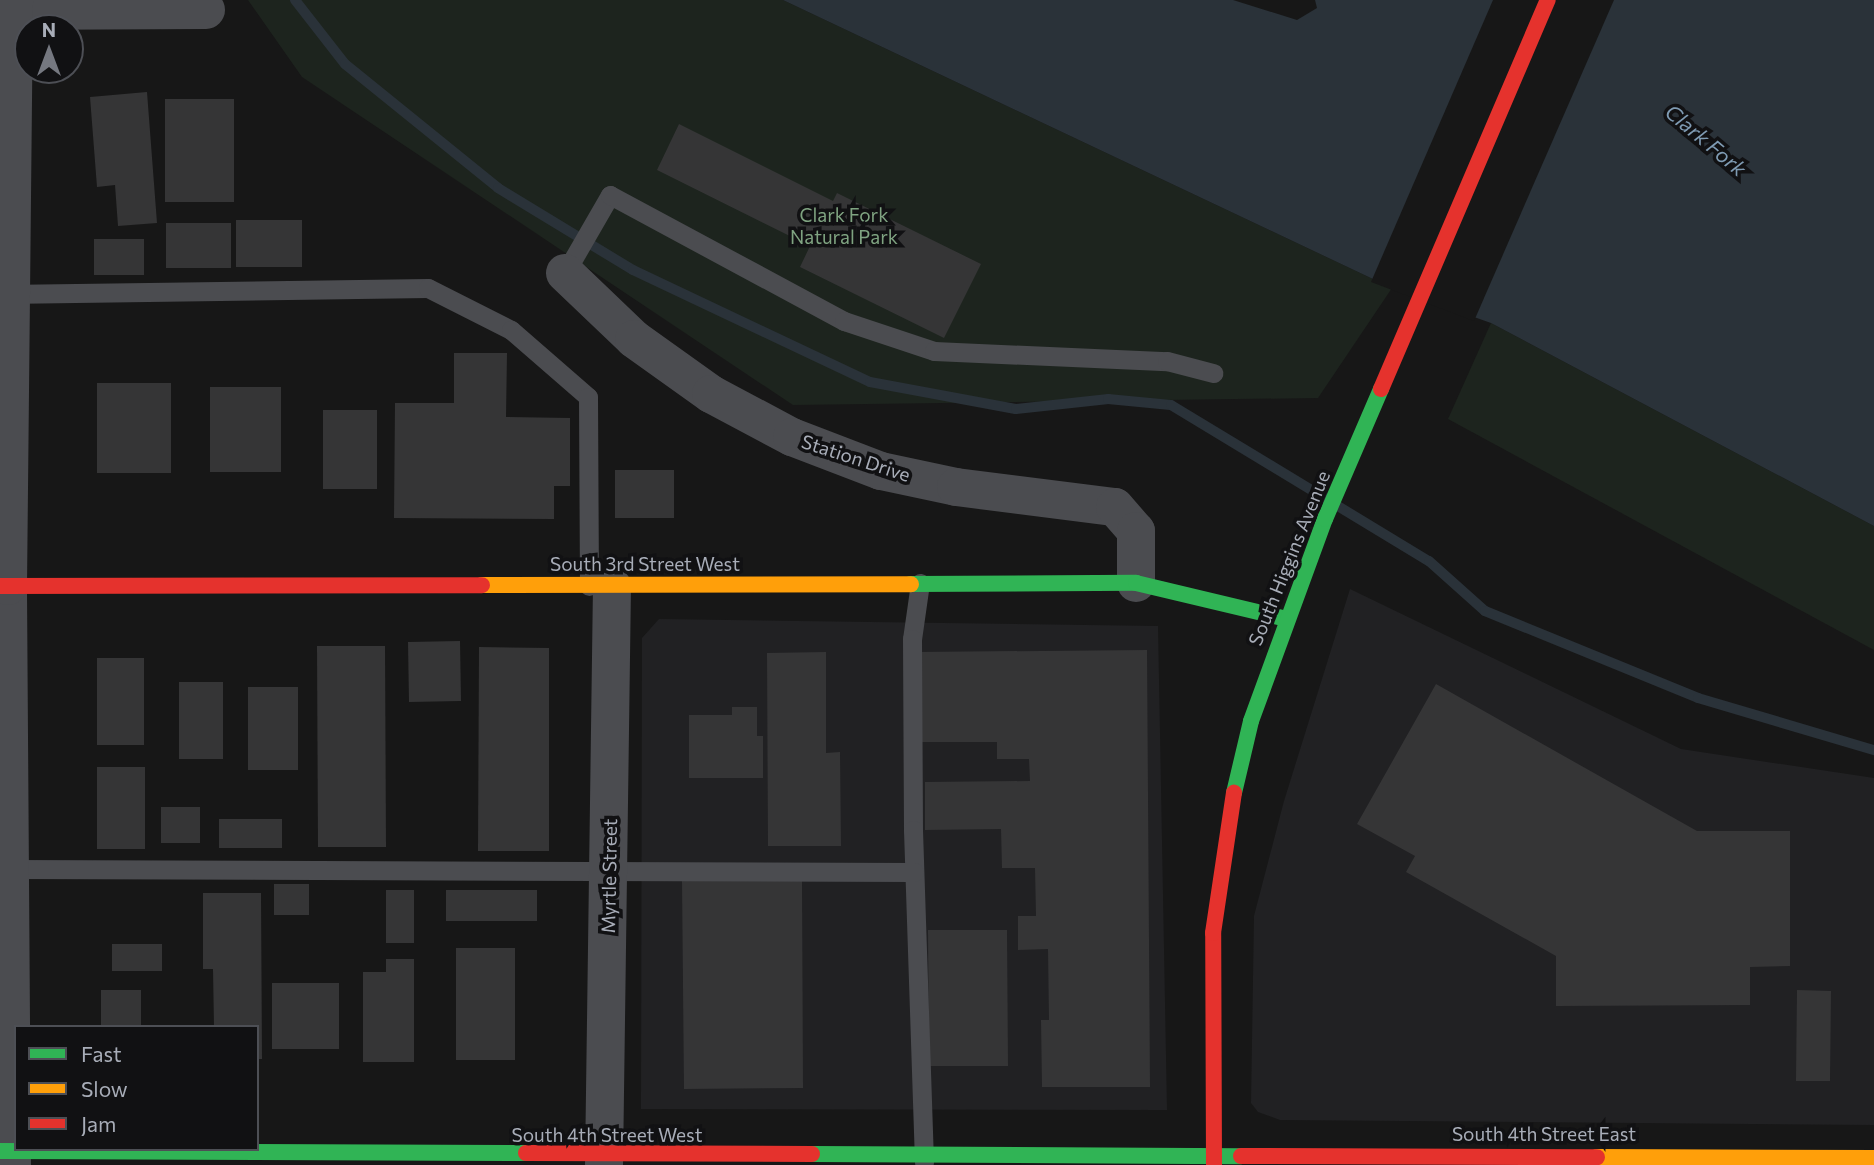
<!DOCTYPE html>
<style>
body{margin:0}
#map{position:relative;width:1874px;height:1165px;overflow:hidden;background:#171717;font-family:Commissioner,sans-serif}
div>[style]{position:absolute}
.built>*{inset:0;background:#212123}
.green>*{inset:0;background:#1d241e}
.water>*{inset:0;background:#2a3239}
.pier>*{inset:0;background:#171717}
.stream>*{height:10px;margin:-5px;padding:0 5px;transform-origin:5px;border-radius:5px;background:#2a3239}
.building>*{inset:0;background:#353536}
.lane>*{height:19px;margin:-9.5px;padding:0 9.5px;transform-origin:9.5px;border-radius:9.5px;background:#4b4c50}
.street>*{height:38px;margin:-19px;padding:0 19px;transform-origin:19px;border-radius:19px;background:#4b4c50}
.fast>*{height:16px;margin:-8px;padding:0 8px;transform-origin:8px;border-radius:8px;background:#30b455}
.slow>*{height:16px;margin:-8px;padding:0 8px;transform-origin:8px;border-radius:8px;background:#ff9f0a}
.jam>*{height:16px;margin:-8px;padding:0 8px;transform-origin:8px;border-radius:8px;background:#e5322d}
span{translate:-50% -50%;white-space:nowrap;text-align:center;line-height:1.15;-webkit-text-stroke:7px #111113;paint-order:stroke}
.park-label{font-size:19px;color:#7fa381}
.street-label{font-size:19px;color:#a8adb8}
.water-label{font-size:21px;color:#7f9bb3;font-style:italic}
.legend{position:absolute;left:14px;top:1025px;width:245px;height:126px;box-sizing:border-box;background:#111113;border:2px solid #4d4f55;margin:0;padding:9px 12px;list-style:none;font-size:21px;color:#a8adb8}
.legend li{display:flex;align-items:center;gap:14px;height:35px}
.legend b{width:35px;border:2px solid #4d4f55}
.north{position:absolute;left:14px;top:14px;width:70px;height:70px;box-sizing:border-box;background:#111113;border:2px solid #4d4f55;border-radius:50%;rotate:0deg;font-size:19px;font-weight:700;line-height:28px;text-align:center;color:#a8adb8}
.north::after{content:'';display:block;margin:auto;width:24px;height:32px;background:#757880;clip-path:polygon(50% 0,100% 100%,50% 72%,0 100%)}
</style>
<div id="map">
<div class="built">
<i style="clip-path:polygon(1350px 589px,1681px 749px,1874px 778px,1874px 1125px,1280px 1120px,1258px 1112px,1251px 1103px,1254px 916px,1284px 801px)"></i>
<i style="clip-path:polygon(659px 619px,1158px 626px,1167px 1110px,641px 1109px,642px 638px)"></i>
</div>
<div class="green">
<i style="clip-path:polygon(248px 0,783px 0,1392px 288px,1318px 398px,793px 405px,302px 77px)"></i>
<i style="clip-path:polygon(1491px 323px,1874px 526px,1874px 650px,1448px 419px)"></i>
</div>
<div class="water">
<i style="clip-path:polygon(783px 0,1233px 0,1297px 20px,1317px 8px,1315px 0,1874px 0,1874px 526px,1491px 323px,1392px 288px)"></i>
</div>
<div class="pier">
<i style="clip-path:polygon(1493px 0,1614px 0,1474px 321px,1371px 282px)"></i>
</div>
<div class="stream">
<i style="left:295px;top:0;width:81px;rotate:52deg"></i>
<i style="left:345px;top:64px;width:197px;rotate:39deg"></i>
<i style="left:498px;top:188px;width:158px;rotate:31.3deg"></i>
<i style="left:633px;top:270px;width:262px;rotate:25.3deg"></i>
<i style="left:870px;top:382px;width:148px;rotate:10.5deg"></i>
<i style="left:1016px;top:409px;width:93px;rotate:-6.2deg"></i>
<i style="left:1108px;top:399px;width:63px;rotate:5.4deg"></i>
<i style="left:1171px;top:405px;width:301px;rotate:31.2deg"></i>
<i style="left:1429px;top:561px;width:75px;rotate:41.8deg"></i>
<i style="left:1485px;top:611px;width:230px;rotate:22.2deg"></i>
<i style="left:1698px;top:698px;width:184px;rotate:16.5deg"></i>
</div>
<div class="building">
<i style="clip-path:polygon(147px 92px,157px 223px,118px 226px,115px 185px,97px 187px,90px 97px)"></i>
<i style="clip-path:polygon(165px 99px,234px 99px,234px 202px,165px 202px)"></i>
<i style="clip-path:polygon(679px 124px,833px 201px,837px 193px,981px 264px,944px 338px,800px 267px,810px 246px,657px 170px)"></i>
<i style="clip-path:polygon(236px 220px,302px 220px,302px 267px,236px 267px)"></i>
<i style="clip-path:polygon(166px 223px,231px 223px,231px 268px,166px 268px)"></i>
<i style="clip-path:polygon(94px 239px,144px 239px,144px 275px,94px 275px)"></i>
<i style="clip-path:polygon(454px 353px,507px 353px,506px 417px,570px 418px,570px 486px,554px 486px,554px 519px,394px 518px,395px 403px,454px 403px)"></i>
<i style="clip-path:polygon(97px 383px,171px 383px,171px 473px,97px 473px)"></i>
<i style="clip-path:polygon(210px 387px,281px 387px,281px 472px,210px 472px)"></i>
<i style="clip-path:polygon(323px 410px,377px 410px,377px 489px,323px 489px)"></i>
<i style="clip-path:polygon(615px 470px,674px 470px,674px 518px,615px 518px)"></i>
<i style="clip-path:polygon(460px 641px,461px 701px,409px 702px,408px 642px)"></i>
<i style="clip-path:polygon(317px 646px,385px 646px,386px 847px,318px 847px)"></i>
<i style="clip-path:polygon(479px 647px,549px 648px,549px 851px,478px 851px)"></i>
<i style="clip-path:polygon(1147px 650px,1150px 1087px,1042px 1087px,1041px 1020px,1049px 1020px,1048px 949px,1018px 950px,1018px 916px,1036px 916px,1035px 868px,1002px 868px,1001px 829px,925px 830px,925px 782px,1030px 781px,1029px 759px,997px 759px,997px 742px,916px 742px,916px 652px)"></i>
<i style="clip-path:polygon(826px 652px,826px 753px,840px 752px,841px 846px,768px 846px,767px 653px)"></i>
<i style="clip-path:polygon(97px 658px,144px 658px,144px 745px,97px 745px)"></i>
<i style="clip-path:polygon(179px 682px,223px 682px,223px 759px,179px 759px)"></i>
<i style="clip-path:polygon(1436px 684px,1697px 831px,1790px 831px,1790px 966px,1750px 967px,1750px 1005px,1556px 1006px,1556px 956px,1406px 872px,1415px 856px,1357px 824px)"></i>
<i style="clip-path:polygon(248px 687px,298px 687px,298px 770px,248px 770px)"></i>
<i style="clip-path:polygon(732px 707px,757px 707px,757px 736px,763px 736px,763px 778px,689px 778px,689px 715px,732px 715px)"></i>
<i style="clip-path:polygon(97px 767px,145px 767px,145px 849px,97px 849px)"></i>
<i style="clip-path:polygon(161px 807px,200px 807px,200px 843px,161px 843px)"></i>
<i style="clip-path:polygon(219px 819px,282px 819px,282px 848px,219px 848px)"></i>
<i style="clip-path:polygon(802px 879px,803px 1088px,684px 1089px,682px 880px)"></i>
<i style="clip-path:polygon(274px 884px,309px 884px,309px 915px,274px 915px)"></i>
<i style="clip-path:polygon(386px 890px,414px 890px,414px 943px,386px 943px)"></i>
<i style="clip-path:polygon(446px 890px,537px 890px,537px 921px,446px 921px)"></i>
<i style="clip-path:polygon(203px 893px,261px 893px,262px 1059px,257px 1059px,257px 1027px,214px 1027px,213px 969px,203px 969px)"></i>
<i style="clip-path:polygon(928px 930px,1007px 930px,1008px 1066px,929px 1066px)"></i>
<i style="clip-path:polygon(112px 944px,162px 944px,162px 971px,112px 971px)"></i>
<i style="clip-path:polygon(456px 948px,515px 948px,515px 1060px,456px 1060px)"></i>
<i style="clip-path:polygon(386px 959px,414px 959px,414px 1062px,363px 1062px,363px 972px,386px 972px)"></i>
<i style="clip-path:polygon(272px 983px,339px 983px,339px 1049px,272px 1049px)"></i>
<i style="clip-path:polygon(101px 990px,141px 990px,141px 1027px,101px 1027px)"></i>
<i style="clip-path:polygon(1797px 990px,1831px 991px,1830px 1081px,1796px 1081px)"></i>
</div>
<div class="lane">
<i style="left:565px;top:273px;width:90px;rotate:-60deg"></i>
<i style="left:610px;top:195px;width:266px;rotate:28.3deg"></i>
<i style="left:844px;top:321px;width:95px;rotate:18.4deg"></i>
<i style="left:934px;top:351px;width:233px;rotate:2.5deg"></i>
<i style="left:1167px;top:361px;width:48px;rotate:14.6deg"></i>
<i style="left:4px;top:294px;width:424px;rotate:-0.8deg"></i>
<i style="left:428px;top:288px;width:93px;rotate:26.8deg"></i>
<i style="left:511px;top:330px;width:102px;rotate:41deg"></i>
<i style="left:588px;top:397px;width:189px;rotate:89.7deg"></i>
<i style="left:920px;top:583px;width:57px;rotate:98.1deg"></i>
<i style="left:912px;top:639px;width:191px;rotate:89.7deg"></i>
<i style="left:913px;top:830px;width:332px;rotate:88.1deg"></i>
<i style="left:5px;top:869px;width:909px;rotate:0.19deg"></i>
</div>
<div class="street">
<i style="left:0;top:11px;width:206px;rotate:-0.3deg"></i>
<i style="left:565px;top:273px;width:95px;rotate:43.7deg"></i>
<i style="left:634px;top:339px;width:95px;rotate:35.5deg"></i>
<i style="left:711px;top:394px;width:92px;rotate:28deg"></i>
<i style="left:792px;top:437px;width:95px;rotate:20.9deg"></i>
<i style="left:881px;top:471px;width:77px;rotate:12deg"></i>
<i style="left:956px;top:487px;width:160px;rotate:7.2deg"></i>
<i style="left:1115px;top:507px;width:32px;rotate:49deg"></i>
<i style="left:1136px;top:531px;width:52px;rotate:90deg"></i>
<i style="left:12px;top:1165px;width:579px;rotate:-90.4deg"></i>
<i style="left:8px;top:586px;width:586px;rotate:-89.41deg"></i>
<i style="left:604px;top:1165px;width:579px;rotate:-89.21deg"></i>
</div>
<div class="fast">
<i style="left:911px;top:584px;width:225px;rotate:-0.3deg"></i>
<i style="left:1136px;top:583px;width:155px;rotate:13.4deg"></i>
<i style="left:1234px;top:793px;width:74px;rotate:-76.7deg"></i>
<i style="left:1251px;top:721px;width:215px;rotate:-69.9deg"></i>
<i style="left:1325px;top:519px;width:142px;rotate:-66.7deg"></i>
<i style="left:0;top:1151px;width:526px;rotate:0.22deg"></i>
<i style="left:812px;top:1154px;width:429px;rotate:0.3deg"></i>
</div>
<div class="slow">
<i style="left:482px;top:585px;width:429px;rotate:-0.1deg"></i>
<i style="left:1597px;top:1157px;width:277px;rotate:0.2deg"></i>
</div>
<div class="jam">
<i style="left:1381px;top:389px;width:423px;rotate:-66.8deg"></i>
<i style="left:0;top:586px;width:482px;rotate:-0.1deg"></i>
<i style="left:526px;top:1153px;width:286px;rotate:0.2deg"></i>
<i style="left:1241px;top:1156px;width:356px;rotate:0.2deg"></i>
<i style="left:1214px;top:1165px;width:232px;rotate:-90.2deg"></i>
<i style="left:1213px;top:933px;width:142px;rotate:-81.5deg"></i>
</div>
<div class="park-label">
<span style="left:844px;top:226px">Clark Fork<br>Natural Park</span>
</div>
<div class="street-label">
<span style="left:856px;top:458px;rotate:18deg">Station Drive</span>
<span style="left:1289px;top:558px;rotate:-68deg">South Higgins Avenue</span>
<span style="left:645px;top:564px">South 3rd Street West</span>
<span style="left:609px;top:876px;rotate:-89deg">Myrtle Street</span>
<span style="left:1544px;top:1134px">South 4th Street East</span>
<span style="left:607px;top:1135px">South 4th Street West</span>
</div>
<div class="water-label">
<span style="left:1706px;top:140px;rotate:40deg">Clark Fork</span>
</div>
<ul class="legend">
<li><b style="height:9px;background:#30b455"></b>Fast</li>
<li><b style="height:9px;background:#ff9f0a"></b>Slow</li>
<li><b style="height:9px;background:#e5322d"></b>Jam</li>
</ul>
<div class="north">N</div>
</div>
